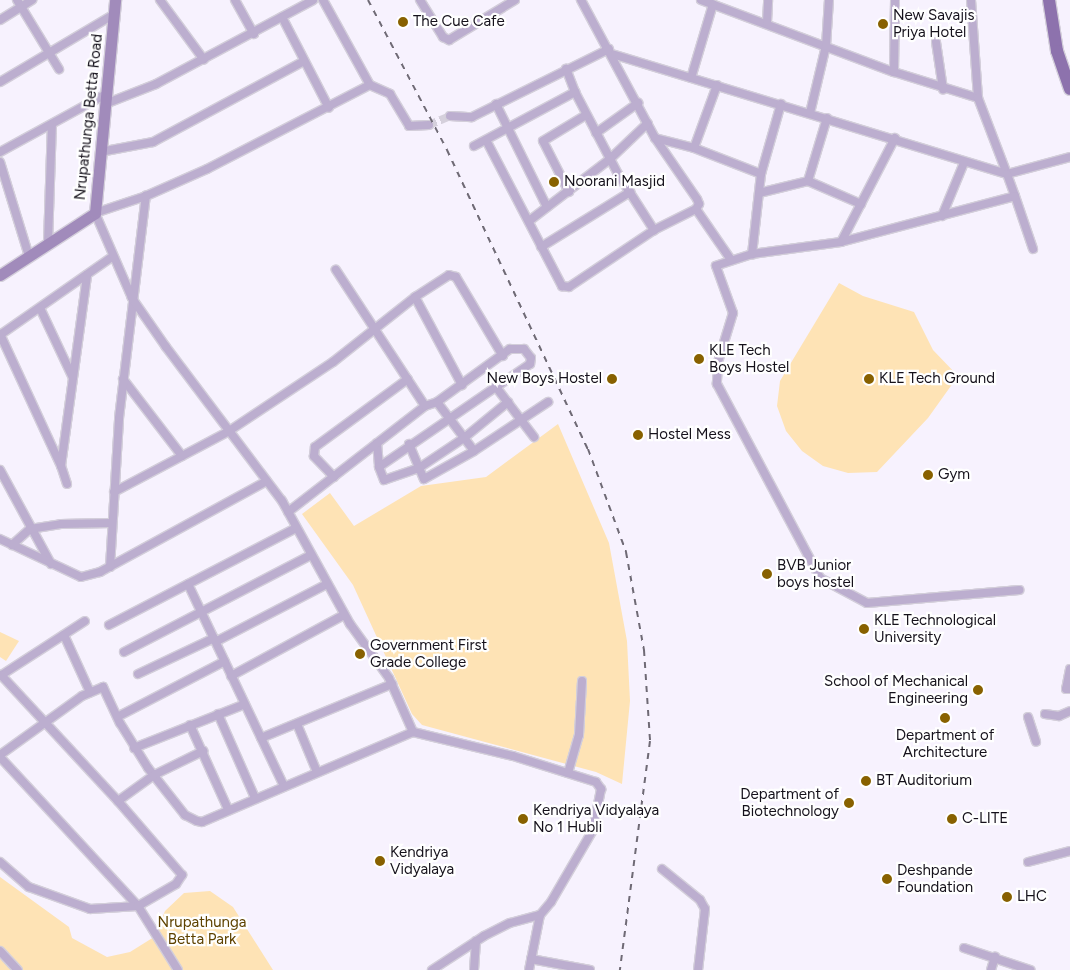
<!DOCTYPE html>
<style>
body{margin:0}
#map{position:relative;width:1070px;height:970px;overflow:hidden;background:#f7f2fe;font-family:Figtree,sans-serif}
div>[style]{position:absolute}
.green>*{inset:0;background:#fee3b5}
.street-tunnel>*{height:8px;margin-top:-4px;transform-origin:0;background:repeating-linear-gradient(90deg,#d5d0dc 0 8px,transparent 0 12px)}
.roads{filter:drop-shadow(1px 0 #d3ceda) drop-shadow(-1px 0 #d3ceda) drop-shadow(0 1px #d3ceda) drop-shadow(0 -1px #d3ceda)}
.street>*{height:8px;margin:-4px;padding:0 4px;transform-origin:4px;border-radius:4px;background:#bcaecf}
.secondary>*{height:11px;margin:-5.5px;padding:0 5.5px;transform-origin:5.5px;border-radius:5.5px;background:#a18bbb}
.primary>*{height:12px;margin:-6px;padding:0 6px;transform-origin:6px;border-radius:6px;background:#8d72ad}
.rail>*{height:2px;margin-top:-1px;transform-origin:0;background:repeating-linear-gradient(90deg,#6f6a75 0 6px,transparent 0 12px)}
.dots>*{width:14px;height:14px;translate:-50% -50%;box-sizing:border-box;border:2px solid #fff;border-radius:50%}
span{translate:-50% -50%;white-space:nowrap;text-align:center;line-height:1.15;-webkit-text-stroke:4.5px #fff;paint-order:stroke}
.poi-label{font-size:15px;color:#15111b}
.left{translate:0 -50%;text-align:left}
.right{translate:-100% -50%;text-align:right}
.street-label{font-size:15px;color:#15111b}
.park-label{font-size:15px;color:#5e4200}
</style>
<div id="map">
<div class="green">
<i style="clip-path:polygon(839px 283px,863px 296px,914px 312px,933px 350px,958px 376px,928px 418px,877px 472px,848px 473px,823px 466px,802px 451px,786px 431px,777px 406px,780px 381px)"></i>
<i style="clip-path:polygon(558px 424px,609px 543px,627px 641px,630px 701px,622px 784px,596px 772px,422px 725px,412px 714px,353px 585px,302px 514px,330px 493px,354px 526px,421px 486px,486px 477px)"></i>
<i style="clip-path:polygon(0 632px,19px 641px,6px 661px,0 657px)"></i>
<i style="clip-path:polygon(0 877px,69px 927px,72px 938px,107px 957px,130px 952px,154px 937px,165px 911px,184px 893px,210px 891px,233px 907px,273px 970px,0 970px)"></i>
</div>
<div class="street-tunnel">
<i style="left:429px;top:125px;width:23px;rotate:-23deg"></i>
</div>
<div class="roads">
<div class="street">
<i style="left:17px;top:0;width:81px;rotate:58.7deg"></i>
<i style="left:160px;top:0;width:74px;rotate:53.7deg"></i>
<i style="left:235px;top:0;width:39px;rotate:61deg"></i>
<i style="left:323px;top:0;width:97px;rotate:61.1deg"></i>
<i style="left:420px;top:0;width:44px;rotate:58.1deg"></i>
<i style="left:443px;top:37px;width:7px;rotate:27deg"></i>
<i style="left:449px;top:40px;width:77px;rotate:-31.2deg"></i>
<i style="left:701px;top:0;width:206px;rotate:20.5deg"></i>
<i style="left:894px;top:72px;width:88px;rotate:17.2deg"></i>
<i style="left:971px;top:0;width:98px;rotate:85.9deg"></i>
<i style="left:978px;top:98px;width:81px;rotate:69.1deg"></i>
<i style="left:1007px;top:174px;width:65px;rotate:-15.1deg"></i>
<i style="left:282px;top:17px;width:102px;rotate:62.7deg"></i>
<i style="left:0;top:20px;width:38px;rotate:-32deg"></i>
<i style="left:767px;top:22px;width:22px;rotate:-87deg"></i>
<i style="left:936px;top:42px;width:48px;rotate:81.5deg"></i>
<i style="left:612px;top:54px;width:413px;rotate:16.9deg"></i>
<i style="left:1007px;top:174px;width:23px;rotate:70deg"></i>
<i style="left:894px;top:72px;width:72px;rotate:-89.2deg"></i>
<i style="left:691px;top:78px;width:77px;rotate:-73.4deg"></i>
<i style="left:0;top:82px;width:131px;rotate:-30.7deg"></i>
<i style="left:575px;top:92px;width:93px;rotate:62.3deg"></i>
<i style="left:618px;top:174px;width:67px;rotate:57.3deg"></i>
<i style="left:654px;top:230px;width:47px;rotate:-26.6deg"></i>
<i style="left:696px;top:209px;width:6px;rotate:-59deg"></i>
<i style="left:699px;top:204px;width:5px;rotate:-112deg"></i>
<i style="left:697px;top:199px;width:74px;rotate:-124.5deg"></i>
<i style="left:655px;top:138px;width:157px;rotate:-118.2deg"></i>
<i style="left:105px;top:104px;width:55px;rotate:-21.4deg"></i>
<i style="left:156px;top:84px;width:178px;rotate:-28.1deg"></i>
<i style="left:496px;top:104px;width:115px;rotate:63.7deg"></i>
<i style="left:810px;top:113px;width:69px;rotate:-76.6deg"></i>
<i style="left:826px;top:46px;width:46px;rotate:-86.3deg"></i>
<i style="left:450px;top:116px;width:22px;rotate:3deg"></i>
<i style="left:472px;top:117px;width:153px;rotate:-26.4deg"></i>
<i style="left:827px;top:118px;width:66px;rotate:106.8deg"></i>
<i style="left:808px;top:181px;width:58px;rotate:23.5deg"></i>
<i style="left:596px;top:133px;width:52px;rotate:-35.5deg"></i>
<i style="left:655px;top:138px;width:40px;rotate:14.4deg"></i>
<i style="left:694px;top:148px;width:72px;rotate:21.2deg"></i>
<i style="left:761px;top:174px;width:81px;rotate:96.4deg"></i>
<i style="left:895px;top:138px;width:117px;rotate:117.4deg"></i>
<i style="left:841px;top:242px;width:90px;rotate:172.3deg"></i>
<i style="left:752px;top:254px;width:38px;rotate:162deg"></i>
<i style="left:716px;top:266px;width:50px;rotate:70.1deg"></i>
<i style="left:733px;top:313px;width:51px;rotate:107deg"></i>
<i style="left:718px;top:362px;width:22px;rotate:93deg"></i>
<i style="left:717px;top:384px;width:220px;rotate:62deg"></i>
<i style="left:820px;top:578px;width:53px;rotate:28deg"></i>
<i style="left:867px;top:603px;width:153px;rotate:-4.9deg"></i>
<i style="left:486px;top:140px;width:165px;rotate:62.5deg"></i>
<i style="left:562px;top:286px;width:7px;rotate:8deg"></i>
<i style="left:569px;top:287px;width:102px;rotate:-33.8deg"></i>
<i style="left:474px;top:146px;width:115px;rotate:-28.1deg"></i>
<i style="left:575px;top:92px;width:25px;rotate:-111deg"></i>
<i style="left:694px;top:148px;width:67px;rotate:-69.9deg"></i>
<i style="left:0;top:152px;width:121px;rotate:-28.7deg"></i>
<i style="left:100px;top:152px;width:54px;rotate:-10.7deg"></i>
<i style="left:153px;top:142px;width:171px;rotate:-28.2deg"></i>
<i style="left:0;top:162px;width:98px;rotate:72.9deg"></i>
<i style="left:761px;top:174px;width:73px;rotate:-74.1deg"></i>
<i style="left:569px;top:192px;width:57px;rotate:-117deg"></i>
<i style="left:543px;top:141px;width:50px;rotate:-31.2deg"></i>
<i style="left:759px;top:193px;width:50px;rotate:-13.8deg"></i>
<i style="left:696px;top:209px;width:62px;rotate:55.5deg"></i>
<i style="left:942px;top:216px;width:57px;rotate:-67.5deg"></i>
<i style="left:529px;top:221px;width:102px;rotate:-37.4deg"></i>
<i style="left:610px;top:159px;width:52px;rotate:-43.5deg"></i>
<i style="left:841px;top:242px;width:180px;rotate:-14.8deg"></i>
<i style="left:1015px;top:196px;width:56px;rotate:71.2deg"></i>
<i style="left:48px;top:243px;width:118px;rotate:-88.1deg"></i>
<i style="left:541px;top:247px;width:105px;rotate:-31.7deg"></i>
<i style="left:415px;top:297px;width:100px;rotate:61.9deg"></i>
<i style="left:40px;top:308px;width:77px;rotate:64.8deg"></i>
<i style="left:0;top:334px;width:145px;rotate:65.2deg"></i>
<i style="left:0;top:335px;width:136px;rotate:-34.9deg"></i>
<i style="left:123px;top:379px;width:97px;rotate:52.5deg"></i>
<i style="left:437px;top:402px;width:90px;rotate:-36deg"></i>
<i style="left:510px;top:349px;width:14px"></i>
<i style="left:524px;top:349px;width:11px;rotate:52deg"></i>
<i style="left:531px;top:358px;width:6px;rotate:99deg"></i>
<i style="left:530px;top:364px;width:41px;rotate:145.9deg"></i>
<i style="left:496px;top:387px;width:63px;rotate:52.8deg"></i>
<i style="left:425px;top:406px;width:13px;rotate:-18deg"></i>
<i style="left:437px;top:402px;width:61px;rotate:52.9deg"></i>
<i style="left:474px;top:451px;width:89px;rotate:-33.5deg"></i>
<i style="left:377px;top:443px;width:24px;rotate:85deg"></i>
<i style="left:379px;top:467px;width:142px;rotate:-34.4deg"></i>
<i style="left:409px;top:444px;width:38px;rotate:67deg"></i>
<i style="left:424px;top:479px;width:57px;rotate:-29.2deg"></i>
<i style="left:379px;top:467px;width:14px;rotate:69deg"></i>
<i style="left:384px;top:480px;width:37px;rotate:-19deg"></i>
<i style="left:419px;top:468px;width:54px;rotate:-33.7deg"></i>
<i style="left:464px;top:438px;width:57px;rotate:-39.3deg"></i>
<i style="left:0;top:470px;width:107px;rotate:61.5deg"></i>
<i style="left:334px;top:477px;width:29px;rotate:-134deg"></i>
<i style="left:314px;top:456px;width:9px;rotate:-84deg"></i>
<i style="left:315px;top:447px;width:115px;rotate:-36.2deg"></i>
<i style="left:67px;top:484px;width:19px;rotate:-108deg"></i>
<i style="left:61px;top:466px;width:193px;rotate:-82.2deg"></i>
<i style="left:114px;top:492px;width:130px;rotate:-27.9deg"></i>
<i style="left:229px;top:431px;width:125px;rotate:-33.6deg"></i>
<i style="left:333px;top:362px;width:105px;rotate:-38.4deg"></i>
<i style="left:415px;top:297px;width:40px;rotate:-32.9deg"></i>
<i style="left:449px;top:275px;width:7px;rotate:16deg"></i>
<i style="left:456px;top:277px;width:92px;rotate:59.3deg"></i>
<i style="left:288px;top:512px;width:173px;rotate:-37.7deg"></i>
<i style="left:425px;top:406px;width:163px;rotate:-123.2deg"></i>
<i style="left:0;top:539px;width:89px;rotate:25.1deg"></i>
<i style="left:81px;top:577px;width:20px;rotate:-15deg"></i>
<i style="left:100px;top:572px;width:190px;rotate:-28.6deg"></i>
<i style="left:12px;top:545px;width:24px;rotate:-42deg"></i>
<i style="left:30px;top:529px;width:31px;rotate:-9deg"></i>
<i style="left:61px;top:524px;width:51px;rotate:-1.1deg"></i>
<i style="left:110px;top:567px;width:149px;rotate:-86.5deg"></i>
<i style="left:119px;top:418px;width:224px;rotate:-83.1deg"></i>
<i style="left:188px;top:584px;width:224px;rotate:64.6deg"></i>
<i style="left:109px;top:625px;width:211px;rotate:-27.4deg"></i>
<i style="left:64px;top:635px;width:63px;rotate:65.5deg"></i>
<i style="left:217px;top:641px;width:124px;rotate:-27.4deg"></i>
<i style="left:124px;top:652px;width:211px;rotate:-27.4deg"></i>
<i style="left:1070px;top:669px;width:20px;rotate:101deg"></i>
<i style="left:1066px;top:689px;width:4px"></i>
<i style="left:138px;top:674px;width:84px;rotate:-25.3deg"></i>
<i style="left:0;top:676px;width:101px;rotate:-32.9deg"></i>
<i style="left:231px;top:676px;width:128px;rotate:-28.4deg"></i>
<i style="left:218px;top:714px;width:92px;rotate:66.2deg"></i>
<i style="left:1045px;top:714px;width:14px;rotate:8deg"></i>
<i style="left:1059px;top:716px;width:12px;rotate:-24deg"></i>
<i style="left:119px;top:716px;width:119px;rotate:-27.4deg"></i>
<i style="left:1028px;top:717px;width:26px;rotate:72deg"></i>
<i style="left:297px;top:724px;width:52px;rotate:67.4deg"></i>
<i style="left:190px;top:725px;width:92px;rotate:65.7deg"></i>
<i style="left:413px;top:732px;width:59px;rotate:-114deg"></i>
<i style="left:389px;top:678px;width:67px;rotate:-125.8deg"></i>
<i style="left:350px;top:624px;width:141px;rotate:-118.9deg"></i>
<i style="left:282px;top:501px;width:193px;rotate:-127deg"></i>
<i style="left:166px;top:347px;width:60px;rotate:-124.8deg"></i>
<i style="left:132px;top:298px;width:93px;rotate:-113.5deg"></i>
<i style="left:95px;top:213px;width:54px;rotate:-18.4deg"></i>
<i style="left:146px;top:196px;width:67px;rotate:-23.9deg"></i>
<i style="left:207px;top:169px;width:183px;rotate:-27.3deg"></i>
<i style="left:370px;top:85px;width:22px;rotate:24deg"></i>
<i style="left:390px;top:94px;width:37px;rotate:59deg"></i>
<i style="left:409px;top:126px;width:20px;rotate:-3deg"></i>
<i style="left:261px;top:738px;width:142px;rotate:-22.4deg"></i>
<i style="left:134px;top:748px;width:119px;rotate:-21.6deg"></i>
<i style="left:0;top:755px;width:101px;rotate:-35.7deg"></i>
<i style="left:82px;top:696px;width:23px;rotate:-23deg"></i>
<i style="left:103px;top:687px;width:40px;rotate:65deg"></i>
<i style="left:120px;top:723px;width:53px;rotate:58.1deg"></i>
<i style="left:148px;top:768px;width:60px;rotate:51.8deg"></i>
<i style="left:185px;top:815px;width:13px;rotate:27deg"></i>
<i style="left:197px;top:821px;width:5px;rotate:11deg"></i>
<i style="left:202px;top:822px;width:229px;rotate:-23.1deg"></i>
<i style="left:413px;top:732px;width:103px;rotate:13.5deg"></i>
<i style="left:513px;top:756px;width:87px;rotate:17.4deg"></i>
<i style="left:596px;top:782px;width:9px;rotate:54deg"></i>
<i style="left:601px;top:789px;width:42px;rotate:101deg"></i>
<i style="left:593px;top:830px;width:83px;rotate:120.3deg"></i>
<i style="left:551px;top:902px;width:17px;rotate:130deg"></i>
<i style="left:540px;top:915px;width:56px;rotate:101.3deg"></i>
<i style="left:0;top:757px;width:203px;rotate:47.2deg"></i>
<i style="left:138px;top:906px;width:75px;rotate:58deg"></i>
<i style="left:568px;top:773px;width:40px;rotate:-74deg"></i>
<i style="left:579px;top:735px;width:54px;rotate:-86.8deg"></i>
<i style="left:118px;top:801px;width:44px;rotate:-35.8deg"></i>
<i style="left:154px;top:775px;width:55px;rotate:-26.1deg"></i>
<i style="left:0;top:862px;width:38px;rotate:41deg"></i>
<i style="left:29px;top:887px;width:65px;rotate:19.8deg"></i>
<i style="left:90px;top:909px;width:48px;rotate:-3.6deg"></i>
<i style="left:138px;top:906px;width:44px;rotate:-30.1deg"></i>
<i style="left:176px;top:884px;width:11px;rotate:-56deg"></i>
<i style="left:182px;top:875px;width:98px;rotate:-130.9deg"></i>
<i style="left:118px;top:801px;width:172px;rotate:-132.9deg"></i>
<i style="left:1028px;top:862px;width:43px;rotate:-14.7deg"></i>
<i style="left:662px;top:869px;width:49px;rotate:39.2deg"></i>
<i style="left:700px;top:900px;width:10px;rotate:61deg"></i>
<i style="left:705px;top:909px;width:61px;rotate:96.5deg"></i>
<i style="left:964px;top:948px;width:70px;rotate:18.4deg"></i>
<i style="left:0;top:951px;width:26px;rotate:47deg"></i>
<i style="left:531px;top:959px;width:60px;rotate:10.6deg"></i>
<i style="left:432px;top:970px;width:62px;rotate:-33.2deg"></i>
<i style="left:484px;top:936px;width:29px;rotate:-27deg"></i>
<i style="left:510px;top:923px;width:31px;rotate:-15deg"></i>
<i style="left:474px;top:970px;width:29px;rotate:-86deg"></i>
<i style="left:991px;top:970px;width:14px;rotate:-73deg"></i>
</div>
<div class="secondary">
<i style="left:0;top:275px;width:113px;rotate:-33.1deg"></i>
<i style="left:95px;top:213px;width:214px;rotate:-84.6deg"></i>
</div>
<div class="primary">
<i style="left:1049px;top:0;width:52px;rotate:81.1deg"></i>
<i style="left:1057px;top:51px;width:40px;rotate:71.1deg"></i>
</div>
</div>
<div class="rail">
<i style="left:368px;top:0;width:170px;rotate:62.2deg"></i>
<i style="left:447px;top:150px;width:331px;rotate:64.8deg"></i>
<i style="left:588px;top:449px;width:110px;rotate:69.7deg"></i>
<i style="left:626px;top:552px;width:100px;rotate:79.6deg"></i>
<i style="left:644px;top:650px;width:91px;rotate:86.2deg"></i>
<i style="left:650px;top:741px;width:231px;rotate:97.5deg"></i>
</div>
<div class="dots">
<i style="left:403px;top:22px;background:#886100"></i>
<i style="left:883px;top:24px;background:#886100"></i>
<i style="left:554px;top:182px;background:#886100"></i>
<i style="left:699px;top:359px;background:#886100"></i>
<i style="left:612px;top:379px;background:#886100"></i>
<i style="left:869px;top:379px;background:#886100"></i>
<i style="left:638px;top:435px;background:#886100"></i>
<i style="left:928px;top:475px;background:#886100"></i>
<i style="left:767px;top:574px;background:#886100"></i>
<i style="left:864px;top:629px;background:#886100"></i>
<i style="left:360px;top:654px;background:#886100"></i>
<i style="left:978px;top:690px;background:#886100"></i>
<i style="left:945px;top:718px;background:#886100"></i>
<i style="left:866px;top:781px;background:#886100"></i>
<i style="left:849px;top:803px;background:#886100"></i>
<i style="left:523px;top:819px;background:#886100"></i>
<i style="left:952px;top:819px;background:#886100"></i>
<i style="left:380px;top:861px;background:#886100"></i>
<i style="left:887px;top:879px;background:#886100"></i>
<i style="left:1007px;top:897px;background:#886100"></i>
</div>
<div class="poi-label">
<span class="left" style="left:893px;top:24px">New Savajis<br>Priya Hotel</span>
<span class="left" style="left:413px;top:22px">The Cue Cafe</span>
<span class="left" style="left:564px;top:182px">Noorani Masjid</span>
<span class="left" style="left:709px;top:359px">KLE Tech<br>Boys Hostel</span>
<span class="right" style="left:602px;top:379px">New Boys Hostel</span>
<span class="left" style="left:879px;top:379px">KLE Tech Ground</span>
<span class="left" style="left:648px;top:435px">Hostel Mess</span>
<span class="left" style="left:938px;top:475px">Gym</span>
<span class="left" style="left:777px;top:574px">BVB Junior<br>boys hostel</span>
<span class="left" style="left:874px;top:629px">KLE Technological<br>University</span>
<span class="left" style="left:370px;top:654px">Government First<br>Grade College</span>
<span class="right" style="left:968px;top:690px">School of Mechanical<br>Engineering</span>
<span style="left:945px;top:744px">Department of<br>Architecture</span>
<span class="left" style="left:876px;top:781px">BT Auditorium</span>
<span class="right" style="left:839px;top:803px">Department of<br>Biotechnology</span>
<span class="left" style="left:533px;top:819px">Kendriya Vidyalaya<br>No 1 Hubli</span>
<span class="left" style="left:962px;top:819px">C-LITE</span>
<span class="left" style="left:390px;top:861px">Kendriya<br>Vidyalaya</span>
<span class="left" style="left:897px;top:879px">Deshpande<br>Foundation</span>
<span class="left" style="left:1017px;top:897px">LHC</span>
</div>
<div class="street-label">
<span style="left:89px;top:117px;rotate:-84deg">Nrupathunga Betta Road</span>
</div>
<div class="park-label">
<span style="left:202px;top:931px">Nrupathunga<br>Betta Park</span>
</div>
</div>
